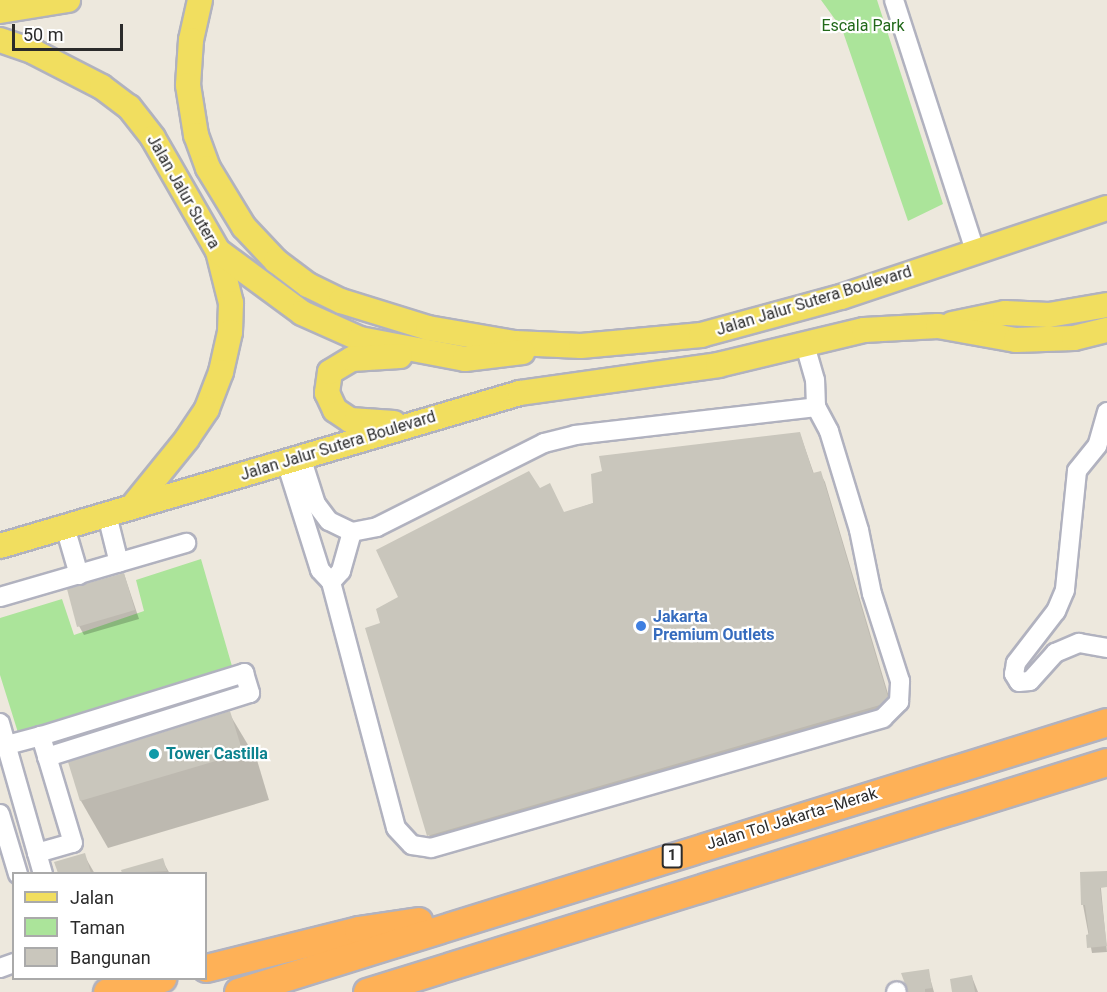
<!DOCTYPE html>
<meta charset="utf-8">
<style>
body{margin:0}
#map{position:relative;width:1107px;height:992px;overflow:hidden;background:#ede8dd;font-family:Roboto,sans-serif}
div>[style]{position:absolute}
.green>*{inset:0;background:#abe49a}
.shadow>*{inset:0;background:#0003}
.building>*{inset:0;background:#c9c6bc}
.roads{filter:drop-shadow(2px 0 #b1b2bf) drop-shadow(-2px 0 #b1b2bf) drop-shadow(0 2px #b1b2bf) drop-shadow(0 -2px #b1b2bf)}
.minor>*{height:18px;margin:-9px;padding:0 9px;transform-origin:9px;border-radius:9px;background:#fff}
.major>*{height:24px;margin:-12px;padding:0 12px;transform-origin:12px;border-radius:12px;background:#f1de5f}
.highway>*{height:27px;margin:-13.5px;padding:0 13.5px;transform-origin:13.5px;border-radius:13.5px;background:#feb157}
.dots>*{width:16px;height:16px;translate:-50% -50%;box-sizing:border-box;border:3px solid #fff;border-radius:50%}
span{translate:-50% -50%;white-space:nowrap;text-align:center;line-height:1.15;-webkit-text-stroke:4.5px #fff;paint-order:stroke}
.shield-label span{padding:2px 4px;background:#fff;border:2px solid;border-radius:4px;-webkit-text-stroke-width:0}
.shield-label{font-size:15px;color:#2b2b2b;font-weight:700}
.park-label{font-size:16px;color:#22691a}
.street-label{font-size:16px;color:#2b2b2b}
.shop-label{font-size:16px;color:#366cbe;font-weight:700}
.left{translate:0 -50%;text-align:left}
.culture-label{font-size:16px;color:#0d838f;font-weight:700}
.legend{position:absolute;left:12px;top:872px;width:195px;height:108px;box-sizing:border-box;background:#fff;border:2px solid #aaa;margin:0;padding:8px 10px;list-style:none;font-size:18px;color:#2b2b2b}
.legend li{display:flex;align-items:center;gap:12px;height:30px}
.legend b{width:30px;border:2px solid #aaa}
.scale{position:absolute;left:12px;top:24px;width:111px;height:27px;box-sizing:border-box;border:3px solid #2b2b2b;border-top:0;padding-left:8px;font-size:18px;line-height:21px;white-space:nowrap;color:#2b2b2b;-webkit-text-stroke:4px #fff;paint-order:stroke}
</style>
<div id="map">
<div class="green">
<i style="clip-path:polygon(821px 0,877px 0,943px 204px,908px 221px,842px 29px)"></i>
<i style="clip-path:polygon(201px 559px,234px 673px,20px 739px,0 675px,0 618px,62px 599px,74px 635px,144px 611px,136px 580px)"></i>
</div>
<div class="shadow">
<i style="clip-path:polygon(800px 434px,814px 474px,820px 473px,825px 482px,892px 707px,434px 845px,429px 835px,382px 624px,400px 598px,540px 490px,564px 513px)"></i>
<i style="clip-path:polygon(124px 574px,139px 619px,84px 635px,79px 626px)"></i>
<i style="clip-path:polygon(229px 713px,257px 760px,269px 800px,108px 848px,81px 801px,70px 763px)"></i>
<i style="clip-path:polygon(84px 855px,95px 874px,59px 874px,56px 863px)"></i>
<i style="clip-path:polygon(162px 860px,170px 874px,116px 874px)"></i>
<i style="clip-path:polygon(1100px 878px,1107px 952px,1092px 953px,1083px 905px)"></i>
<i style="clip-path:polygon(928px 971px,934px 992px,909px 992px)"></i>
<i style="clip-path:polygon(972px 977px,978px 992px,953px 992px)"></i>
</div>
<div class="building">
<i style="clip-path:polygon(800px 432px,813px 473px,821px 471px,888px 697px,880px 705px,427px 836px,365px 628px,380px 623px,376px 609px,398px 597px,376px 550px,529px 471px,540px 488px,550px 483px,564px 512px,593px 503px,591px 474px,602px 471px,599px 456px)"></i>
<i style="clip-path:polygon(124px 573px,135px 610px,77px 627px,67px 589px)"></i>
<i style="clip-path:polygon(230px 711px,243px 753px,80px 801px,68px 762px)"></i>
<i style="clip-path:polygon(85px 853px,91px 873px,58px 873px,54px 862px)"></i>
<i style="clip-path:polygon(163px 858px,167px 871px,122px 873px,121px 870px)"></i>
<i style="clip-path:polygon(1107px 871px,1107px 887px,1100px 888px,1107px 946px,1087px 948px,1086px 935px,1089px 934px,1085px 905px,1081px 905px,1080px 872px)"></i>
<i style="clip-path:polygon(929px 969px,932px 988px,925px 989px,925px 992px,908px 992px,901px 973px)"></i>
<i style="clip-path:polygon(972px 975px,975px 992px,952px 992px,950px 979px)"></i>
</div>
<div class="roads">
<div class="minor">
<i style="left:894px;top:0;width:264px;rotate:72.1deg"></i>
<i style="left:1107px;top:412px;width:35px;rotate:106deg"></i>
<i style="left:1097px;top:446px;width:32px;rotate:129deg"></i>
<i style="left:1077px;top:471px;width:120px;rotate:95.8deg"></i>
<i style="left:1065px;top:590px;width:23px;rotate:113deg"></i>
<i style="left:1056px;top:611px;width:66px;rotate:127.6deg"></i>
<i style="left:1016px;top:663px;width:11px;rotate:100deg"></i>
<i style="left:1014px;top:674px;width:9px;rotate:58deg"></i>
<i style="left:1019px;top:682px;width:11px;rotate:-5deg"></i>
<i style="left:1030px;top:681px;width:38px;rotate:-48deg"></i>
<i style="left:1055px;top:653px;width:26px;rotate:-23deg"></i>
<i style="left:1079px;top:643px;width:28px;rotate:10deg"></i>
<i style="left:301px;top:457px;width:49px;rotate:72.3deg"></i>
<i style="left:316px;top:504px;width:21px;rotate:53deg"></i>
<i style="left:329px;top:521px;width:25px;rotate:26deg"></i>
<i style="left:352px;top:532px;width:25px;rotate:-11deg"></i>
<i style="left:377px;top:527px;width:187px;rotate:-26.7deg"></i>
<i style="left:544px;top:443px;width:32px;rotate:-14deg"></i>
<i style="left:575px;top:435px;width:243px;rotate:-6.6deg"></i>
<i style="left:286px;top:462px;width:113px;rotate:72.5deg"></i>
<i style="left:320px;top:570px;width:16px;rotate:47deg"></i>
<i style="left:107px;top:515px;width:49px;rotate:76deg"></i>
<i style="left:65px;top:527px;width:50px;rotate:73.7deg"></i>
<i style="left:352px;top:532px;width:41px;rotate:105.8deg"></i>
<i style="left:341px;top:571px;width:15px;rotate:132deg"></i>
<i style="left:331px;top:582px;width:254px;rotate:75.2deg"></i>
<i style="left:396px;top:828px;width:23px;rotate:47deg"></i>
<i style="left:412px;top:845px;width:19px;rotate:9deg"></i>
<i style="left:431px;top:848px;width:470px;rotate:-16deg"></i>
<i style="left:883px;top:718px;width:23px;rotate:-45deg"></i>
<i style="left:899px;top:702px;width:21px;rotate:-87deg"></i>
<i style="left:900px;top:681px;width:91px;rotate:-107.8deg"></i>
<i style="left:872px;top:594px;width:65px;rotate:-101.5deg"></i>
<i style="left:859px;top:530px;width:103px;rotate:-106.9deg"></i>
<i style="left:829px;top:431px;width:27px;rotate:-118deg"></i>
<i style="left:816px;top:407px;width:27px;rotate:-92deg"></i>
<i style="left:815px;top:380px;width:35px;rotate:-106deg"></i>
<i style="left:0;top:597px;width:194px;rotate:-16.2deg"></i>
<i style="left:0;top:723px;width:135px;rotate:74.1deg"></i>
<i style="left:37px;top:853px;width:37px;rotate:-16deg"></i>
<i style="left:73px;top:843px;width:112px;rotate:-106.7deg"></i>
<i style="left:41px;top:736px;width:35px;rotate:165deg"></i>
<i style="left:41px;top:736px;width:213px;rotate:-17.2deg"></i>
<i style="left:244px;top:673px;width:21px;rotate:73deg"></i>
<i style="left:250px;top:693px;width:213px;rotate:162.5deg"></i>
<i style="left:0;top:814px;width:63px;rotate:73.3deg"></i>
<i style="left:37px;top:853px;width:22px;rotate:74deg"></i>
<i style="left:0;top:968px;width:15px;rotate:-20deg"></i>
<i style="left:896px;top:992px;width:1px;rotate:-45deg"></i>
</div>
<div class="major">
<i style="left:200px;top:0;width:41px;rotate:102.7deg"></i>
<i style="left:191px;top:40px;width:45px;rotate:93.8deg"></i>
<i style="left:188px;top:85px;width:51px;rotate:80.9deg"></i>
<i style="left:196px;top:135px;width:35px;rotate:70deg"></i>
<i style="left:208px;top:168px;width:69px;rotate:58.6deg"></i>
<i style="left:244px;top:227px;width:47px;rotate:46.7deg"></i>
<i style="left:276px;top:261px;width:40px;rotate:37deg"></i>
<i style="left:308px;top:285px;width:37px;rotate:26deg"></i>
<i style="left:341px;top:301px;width:91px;rotate:17.2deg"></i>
<i style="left:428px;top:328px;width:88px;rotate:9.8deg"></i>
<i style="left:515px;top:343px;width:66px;rotate:2.6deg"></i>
<i style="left:581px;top:346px;width:121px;rotate:-5.2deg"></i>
<i style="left:701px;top:335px;width:145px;rotate:-15.2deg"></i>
<i style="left:841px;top:297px;width:280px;rotate:-18.5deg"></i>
<i style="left:0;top:11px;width:69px;rotate:-9.2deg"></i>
<i style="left:0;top:40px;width:36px;rotate:19deg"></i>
<i style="left:34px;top:52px;width:76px;rotate:27.2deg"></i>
<i style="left:102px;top:87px;width:34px;rotate:37deg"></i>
<i style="left:129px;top:107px;width:39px;rotate:52deg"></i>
<i style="left:153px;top:138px;width:130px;rotate:60.1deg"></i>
<i style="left:218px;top:251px;width:54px;rotate:76deg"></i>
<i style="left:231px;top:303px;width:29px;rotate:92deg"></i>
<i style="left:230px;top:332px;width:41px;rotate:102.7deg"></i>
<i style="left:221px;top:372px;width:40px;rotate:111deg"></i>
<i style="left:207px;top:409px;width:36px;rotate:124deg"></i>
<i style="left:187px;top:439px;width:87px;rotate:129deg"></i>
<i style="left:218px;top:251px;width:104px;rotate:36.4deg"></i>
<i style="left:302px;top:313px;width:64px;rotate:24.1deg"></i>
<i style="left:360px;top:339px;width:107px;rotate:10.8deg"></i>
<i style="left:465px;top:359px;width:58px;rotate:-6.9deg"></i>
<i style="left:952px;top:324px;width:54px;rotate:-11.7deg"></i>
<i style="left:1005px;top:313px;width:44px;rotate:2.6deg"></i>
<i style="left:1049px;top:315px;width:59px;rotate:-9.8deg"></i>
<i style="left:394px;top:423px;width:44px;rotate:-176.1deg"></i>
<i style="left:350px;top:420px;width:18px;rotate:-146deg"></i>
<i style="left:335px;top:410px;width:19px;rotate:-115deg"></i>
<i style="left:327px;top:393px;width:21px;rotate:-82deg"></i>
<i style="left:330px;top:372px;width:26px;rotate:-31deg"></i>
<i style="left:352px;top:359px;width:48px;rotate:-3.6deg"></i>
<i style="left:0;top:546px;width:542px;rotate:-16.4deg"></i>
<i style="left:520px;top:393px;width:200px;rotate:-8deg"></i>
<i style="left:718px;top:365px;width:150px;rotate:-13.5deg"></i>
<i style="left:864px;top:330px;width:74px;rotate:-3.1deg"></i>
<i style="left:938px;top:326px;width:79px;rotate:10.2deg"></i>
<i style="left:1016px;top:340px;width:58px;rotate:-2deg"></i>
<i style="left:1074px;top:338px;width:34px;rotate:-14deg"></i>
</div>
<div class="highway">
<i style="left:206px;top:968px;width:157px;rotate:-14deg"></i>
<i style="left:358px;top:930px;width:61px;rotate:-8.5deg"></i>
<i style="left:107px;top:992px;width:57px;rotate:-14.3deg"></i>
<i style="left:238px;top:992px;width:910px;rotate:-17.26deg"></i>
<i style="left:367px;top:992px;width:775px;rotate:-17.27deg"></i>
</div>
</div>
<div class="dots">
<i style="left:641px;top:626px;background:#3f7fe0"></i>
<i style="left:154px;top:754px;background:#0f9aa8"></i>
</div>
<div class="shield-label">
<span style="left:672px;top:856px">1</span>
</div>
<div class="park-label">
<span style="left:863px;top:26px">Escala Park</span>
</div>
<div class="street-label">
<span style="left:183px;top:192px;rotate:60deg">Jalan Jalur Sutera</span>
<span style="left:814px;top:301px;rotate:-17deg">Jalan Jalur Sutera Boulevard</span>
<span style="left:338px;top:446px;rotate:-17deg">Jalan Jalur Sutera Boulevard</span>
<span style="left:792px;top:819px;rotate:-17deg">Jalan Tol Jakarta–Merak</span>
</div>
<div class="shop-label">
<span class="left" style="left:653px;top:626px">Jakarta<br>Premium Outlets</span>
</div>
<div class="culture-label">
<span class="left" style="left:166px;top:754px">Tower Castilla</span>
</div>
<ul class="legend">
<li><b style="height:8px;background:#f1de5f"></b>Jalan</li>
<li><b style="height:16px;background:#abe49a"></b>Taman</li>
<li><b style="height:16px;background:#c9c6bc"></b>Bangunan</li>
</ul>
<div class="scale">50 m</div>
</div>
